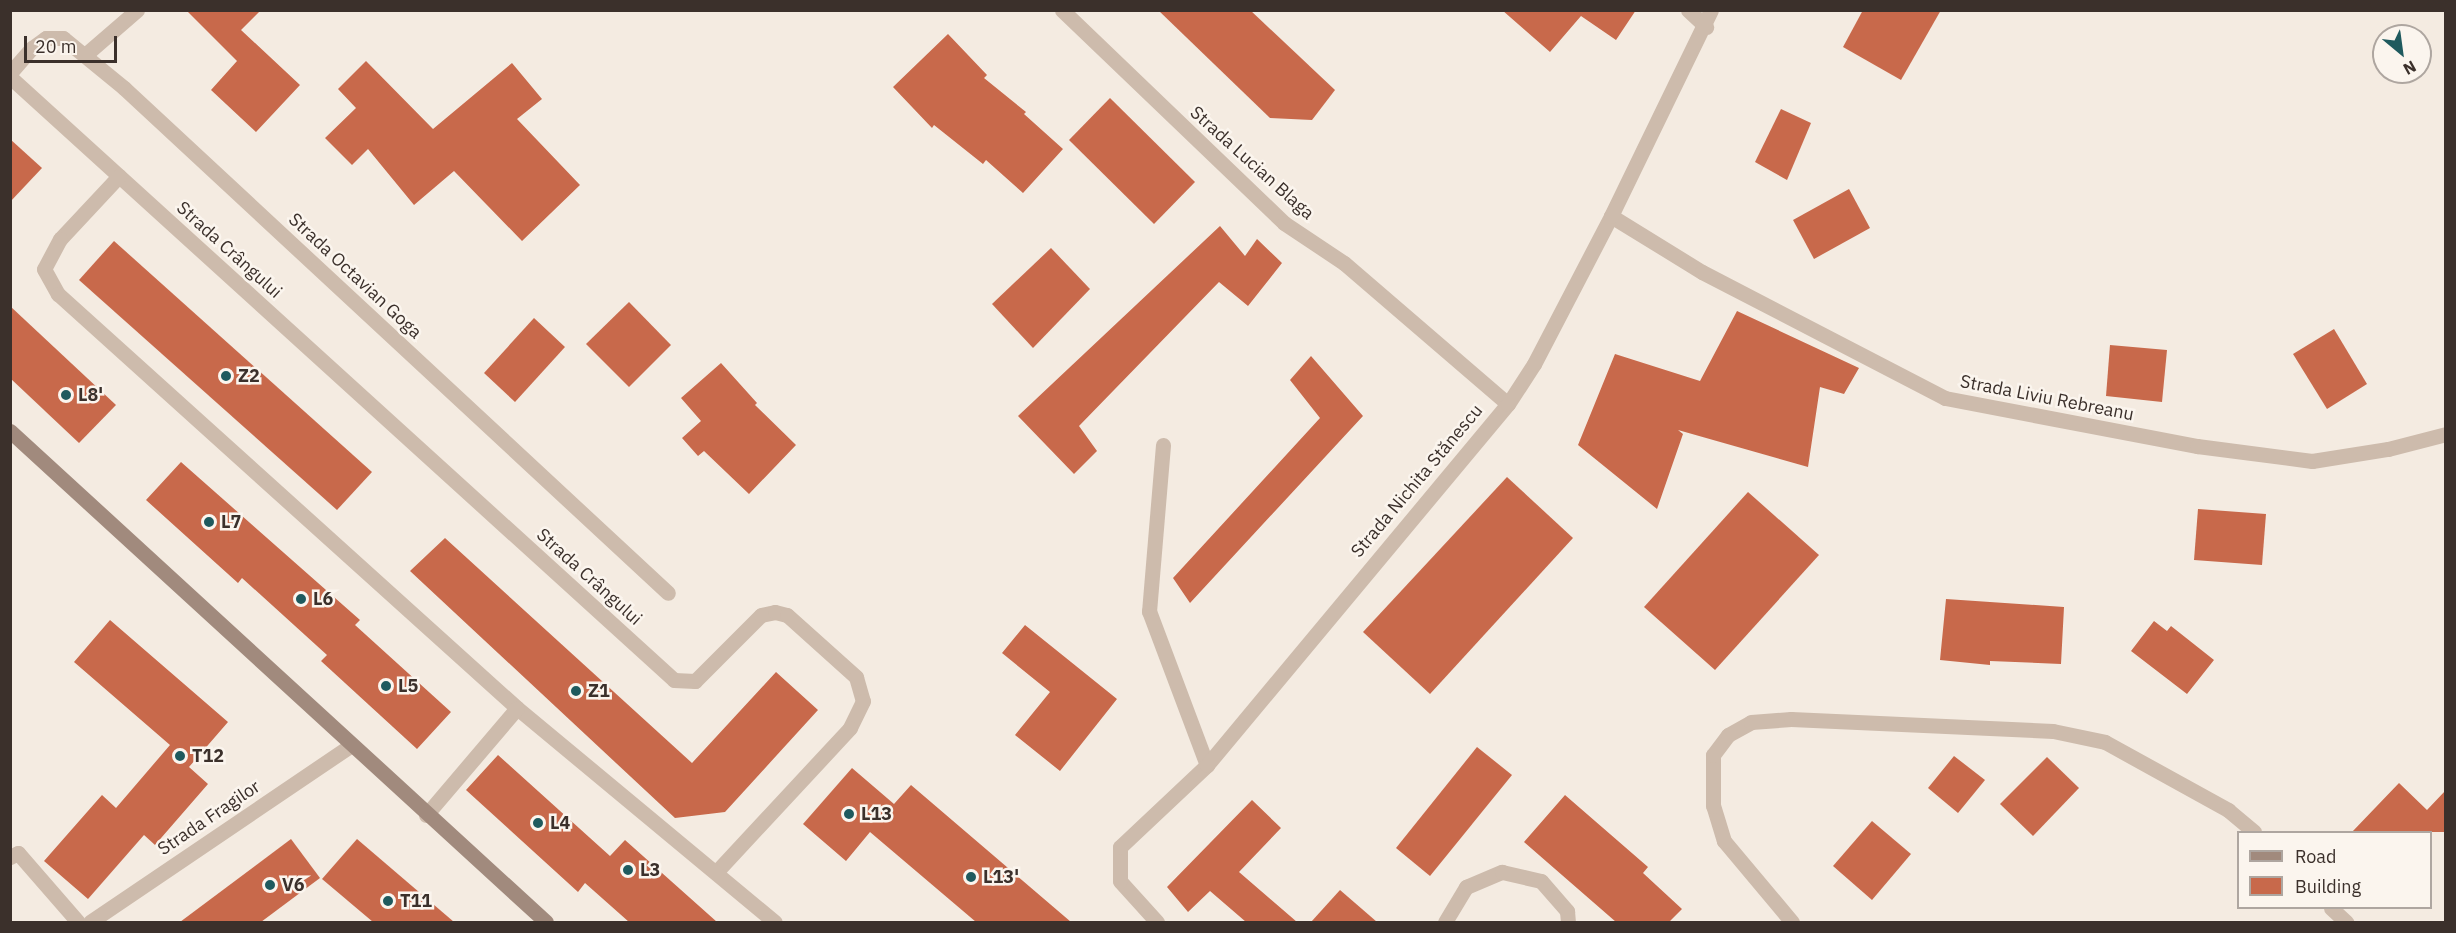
<!DOCTYPE html>
<meta charset="utf-8">
<style>
body{margin:0}
#map{position:relative;width:2456px;height:933px;overflow:hidden;background:#f4ebe1;font-family:"IBM Plex Sans",sans-serif}
div>[style]{position:absolute}
.building>*{inset:0;background:#c8694b}
.lane>*{height:15px;margin:-7.5px;padding:0 7.5px;transform-origin:7.5px;border-radius:7.5px;background:#cdbbac}
.street>*{height:15px;margin:-7.5px;padding:0 7.5px;transform-origin:7.5px;border-radius:7.5px;background:#cdbbac}
.secondary>*{height:15px;margin:-7.5px;padding:0 7.5px;transform-origin:7.5px;border-radius:7.5px;background:#a18a7d}
.dots>*{width:16px;height:16px;translate:-50% -50%;box-sizing:border-box;border:3px solid #fbf5ee;border-radius:50%}
span{translate:-50% -50%;white-space:nowrap;text-align:center;line-height:1.15;-webkit-text-stroke:5px #fbf5ee;paint-order:stroke}
.street-label{font-size:18px;color:#3b302b}
.poi-label{font-size:18px;color:#3b302b;font-weight:700}
.left{translate:0 -50%;text-align:left}
.frame{position:absolute;inset:0;border:12px solid #3b302b;pointer-events:none}
.legend{position:absolute;left:2237px;top:831px;width:195px;height:78px;box-sizing:border-box;background:#fbf5ee;border:2px solid #aea6a0;margin:0;padding:8px 10px;list-style:none;font-size:18px;color:#3b302b}
.legend li{display:flex;align-items:center;gap:12px;height:30px}
.legend b{width:30px;border:2px solid #aea6a0}
.north{position:absolute;left:2372px;top:24px;width:60px;height:60px;box-sizing:border-box;background:#fbf5ee;border:2px solid #aea6a0;border-radius:50%;rotate:151deg;font-size:16px;font-weight:700;line-height:24px;text-align:center;color:#3b302b}
.north::after{content:'';display:block;margin:auto;width:21px;height:27px;background:#1f5a5e;clip-path:polygon(50% 0,100% 100%,50% 72%,0 100%)}
.scale{position:absolute;left:24px;top:36px;width:93px;height:27px;box-sizing:border-box;border:3px solid #3b302b;border-top:0;padding-left:8px;font-size:18px;line-height:21px;white-space:nowrap;color:#3b302b;-webkit-text-stroke:4px #fbf5ee;paint-order:stroke}
</style>
<div id="map">
<div class="building">
<i style="clip-path:polygon(186px 10px,261px 10px,241px 30px,300px 85px,256px 132px,211px 90px,237px 61px)"></i>
<i style="clip-path:polygon(1158px 10px,1250px 10px,1335px 90px,1312px 120px,1270px 118px)"></i>
<i style="clip-path:polygon(1502px 10px,1636px 10px,1616px 40px,1581px 16px,1550px 52px)"></i>
<i style="clip-path:polygon(1863px 10px,1941px 10px,1901px 80px,1843px 47px)"></i>
<i style="clip-path:polygon(948px 34px,987px 75px,984px 78px,1026px 112px,1024px 114px,1063px 149px,1023px 193px,986px 160px,983px 164px,934px 125px,932px 128px,893px 87px)"></i>
<i style="clip-path:polygon(366px 61px,433px 129px,512px 63px,542px 99px,517px 119px,580px 185px,522px 241px,454px 171px,414px 205px,368px 149px,352px 165px,325px 138px,356px 108px,338px 89px)"></i>
<i style="clip-path:polygon(1110px 98px,1195px 182px,1154px 224px,1069px 140px)"></i>
<i style="clip-path:polygon(1781px 109px,1811px 123px,1787px 180px,1755px 162px)"></i>
<i style="clip-path:polygon(10px 139px,42px 168px,10px 202px)"></i>
<i style="clip-path:polygon(1849px 189px,1870px 228px,1814px 259px,1793px 220px)"></i>
<i style="clip-path:polygon(1220px 226px,1245px 256px,1257px 239px,1282px 263px,1248px 306px,1219px 282px,1079px 426px,1097px 451px,1074px 474px,1018px 416px)"></i>
<i style="clip-path:polygon(114px 241px,372px 472px,337px 510px,79px 280px)"></i>
<i style="clip-path:polygon(1051px 248px,1090px 289px,1033px 348px,992px 304px)"></i>
<i style="clip-path:polygon(629px 302px,671px 345px,629px 387px,586px 344px)"></i>
<i style="clip-path:polygon(10px 306px,116px 405px,79px 443px,10px 378px)"></i>
<i style="clip-path:polygon(1737px 311px,1859px 368px,1844px 394px,1820px 387px,1808px 467px,1678px 430px,1683px 434px,1657px 509px,1578px 445px,1615px 354px,1700px 381px)"></i>
<i style="clip-path:polygon(534px 318px,565px 347px,515px 402px,484px 373px)"></i>
<i style="clip-path:polygon(2334px 329px,2367px 384px,2327px 409px,2293px 354px)"></i>
<i style="clip-path:polygon(2110px 345px,2167px 350px,2162px 402px,2106px 396px)"></i>
<i style="clip-path:polygon(1311px 356px,1363px 416px,1190px 603px,1173px 578px,1320px 418px,1290px 380px)"></i>
<i style="clip-path:polygon(721px 363px,757px 403px,755px 405px,796px 445px,749px 494px,704px 451px,698px 456px,682px 438px,701px 421px,681px 398px)"></i>
<i style="clip-path:polygon(181px 462px,360px 620px,355px 625px,451px 712px,417px 749px,321px 661px,327px 655px,242px 578px,238px 583px,146px 500px)"></i>
<i style="clip-path:polygon(1507px 477px,1573px 538px,1430px 694px,1363px 632px)"></i>
<i style="clip-path:polygon(1748px 492px,1819px 555px,1715px 670px,1644px 607px)"></i>
<i style="clip-path:polygon(2198px 509px,2266px 514px,2262px 565px,2194px 560px)"></i>
<i style="clip-path:polygon(445px 538px,692px 763px,776px 672px,818px 710px,725px 812px,675px 818px,410px 571px)"></i>
<i style="clip-path:polygon(1946px 599px,2064px 607px,2061px 664px,1990px 661px,1990px 665px,1940px 660px)"></i>
<i style="clip-path:polygon(110px 620px,228px 722px,189px 767px,208px 784px,155px 845px,144px 835px,88px 899px,44px 861px,102px 795px,116px 808px,170px 745px,74px 662px)"></i>
<i style="clip-path:polygon(2154px 621px,2167px 631px,2171px 626px,2214px 660px,2187px 694px,2131px 651px)"></i>
<i style="clip-path:polygon(1025px 625px,1117px 699px,1060px 771px,1015px 735px,1050px 692px,1002px 653px)"></i>
<i style="clip-path:polygon(1477px 747px,1512px 775px,1430px 876px,1396px 848px)"></i>
<i style="clip-path:polygon(498px 755px,610px 856px,625px 840px,717px 922px,629px 922px,585px 883px,578px 892px,466px 790px)"></i>
<i style="clip-path:polygon(1954px 756px,1985px 780px,1958px 813px,1928px 788px)"></i>
<i style="clip-path:polygon(2047px 757px,2079px 788px,2033px 836px,2000px 804px)"></i>
<i style="clip-path:polygon(852px 768px,894px 804px,911px 785px,1071px 922px,976px 922px,870px 832px,846px 861px,803px 824px)"></i>
<i style="clip-path:polygon(2399px 783px,2427px 810px,2445px 791px,2445px 832px,2352px 832px)"></i>
<i style="clip-path:polygon(1565px 795px,1648px 867px,1643px 873px,1682px 909px,1669px 922px,1616px 922px,1524px 842px)"></i>
<i style="clip-path:polygon(1252px 800px,1281px 828px,1239px 872px,1297px 922px,1246px 922px,1210px 891px,1188px 912px,1167px 887px)"></i>
<i style="clip-path:polygon(1872px 821px,1911px 854px,1872px 900px,1833px 866px)"></i>
<i style="clip-path:polygon(291px 839px,320px 878px,261px 922px,180px 922px)"></i>
<i style="clip-path:polygon(357px 839px,454px 922px,373px 922px,322px 879px)"></i>
<i style="clip-path:polygon(1340px 890px,1377px 922px,1311px 922px)"></i>
</div>
<div class="lane">
<i style="left:1163px;top:445px;width:167px;rotate:94.8deg"></i>
<i style="left:1149px;top:611px;width:165px;rotate:69.4deg"></i>
<i style="left:10px;top:857px;width:9px;rotate:-27deg"></i>
<i style="left:18px;top:853px;width:91px;rotate:49deg"></i>
<i style="left:1445px;top:922px;width:41px;rotate:-59deg"></i>
<i style="left:1466px;top:887px;width:39px;rotate:-23deg"></i>
<i style="left:1502px;top:872px;width:40px;rotate:13deg"></i>
<i style="left:1541px;top:881px;width:40px;rotate:49deg"></i>
<i style="left:1567px;top:911px;width:11px;rotate:85deg"></i>
</div>
<div class="street">
<i style="left:1062px;top:10px;width:308px;rotate:43.8deg"></i>
<i style="left:1284px;top:223px;width:72px;rotate:33.7deg"></i>
<i style="left:1344px;top:263px;width:216px;rotate:40.7deg"></i>
<i style="left:1688px;top:10px;width:25px;rotate:43deg"></i>
<i style="left:85px;top:55px;width:69px;rotate:-40.9deg"></i>
<i style="left:10px;top:73px;width:33px;rotate:-49deg"></i>
<i style="left:32px;top:48px;width:17px;rotate:-36deg"></i>
<i style="left:46px;top:38px;width:17px"></i>
<i style="left:63px;top:38px;width:79px;rotate:39.3deg"></i>
<i style="left:124px;top:88px;width:742px;rotate:42.87deg"></i>
<i style="left:10px;top:77px;width:897px;rotate:42.24deg"></i>
<i style="left:674px;top:680px;width:21px;rotate:3deg"></i>
<i style="left:695px;top:681px;width:93px;rotate:-45deg"></i>
<i style="left:761px;top:615px;width:14px;rotate:-12deg"></i>
<i style="left:775px;top:612px;width:12px;rotate:14deg"></i>
<i style="left:787px;top:615px;width:93px;rotate:41.9deg"></i>
<i style="left:856px;top:677px;width:25px;rotate:74deg"></i>
<i style="left:863px;top:701px;width:30px;rotate:116deg"></i>
<i style="left:850px;top:728px;width:195px;rotate:132.9deg"></i>
<i style="left:119px;top:176px;width:86px;rotate:133.1deg"></i>
<i style="left:60px;top:239px;width:34px;rotate:118deg"></i>
<i style="left:44px;top:269px;width:29px;rotate:61deg"></i>
<i style="left:58px;top:294px;width:618px;rotate:42.05deg"></i>
<i style="left:517px;top:708px;width:335px;rotate:39.7deg"></i>
<i style="left:1611px;top:216px;width:107px;rotate:31.6deg"></i>
<i style="left:1702px;top:272px;width:274px;rotate:27.4deg"></i>
<i style="left:1945px;top:398px;width:257px;rotate:10.8deg"></i>
<i style="left:2197px;top:446px;width:116px;rotate:7.4deg"></i>
<i style="left:2312px;top:461px;width:77px;rotate:-9deg"></i>
<i style="left:2388px;top:449px;width:60px;rotate:-14.5deg"></i>
<i style="left:426px;top:815px;width:140px;rotate:-49.6deg"></i>
<i style="left:2331px;top:908px;width:21px;rotate:43deg"></i>
<i style="left:90px;top:922px;width:314px;rotate:-34.1deg"></i>
<i style="left:1157px;top:922px;width:55px;rotate:-132.1deg"></i>
<i style="left:1120px;top:881px;width:34px;rotate:-90deg"></i>
<i style="left:1120px;top:847px;width:120px;rotate:-43.3deg"></i>
<i style="left:1207px;top:765px;width:470px;rotate:-50.2deg"></i>
<i style="left:1508px;top:404px;width:48px;rotate:-57deg"></i>
<i style="left:1534px;top:364px;width:167px;rotate:-62.5deg"></i>
<i style="left:1611px;top:216px;width:229px;rotate:-64.1deg"></i>
<i style="left:1792px;top:922px;width:106px;rotate:-130deg"></i>
<i style="left:1724px;top:841px;width:37px;rotate:-107deg"></i>
<i style="left:1713px;top:806px;width:51px;rotate:-90deg"></i>
<i style="left:1713px;top:755px;width:25px;rotate:-53deg"></i>
<i style="left:1728px;top:735px;width:26px;rotate:-29deg"></i>
<i style="left:1751px;top:722px;width:40px;rotate:-4.3deg"></i>
<i style="left:1791px;top:719px;width:262px;rotate:2.6deg"></i>
<i style="left:2053px;top:731px;width:53px;rotate:11.9deg"></i>
<i style="left:2105px;top:742px;width:141px;rotate:28.9deg"></i>
<i style="left:2228px;top:810px;width:34px;rotate:40deg"></i>
</div>
<div class="secondary">
<i style="left:10px;top:431px;width:727px;rotate:42.49deg"></i>
</div>
<div class="dots">
<i style="left:226px;top:376px;background:#1f5a5e"></i>
<i style="left:66px;top:395px;background:#1f5a5e"></i>
<i style="left:209px;top:522px;background:#1f5a5e"></i>
<i style="left:301px;top:599px;background:#1f5a5e"></i>
<i style="left:386px;top:686px;background:#1f5a5e"></i>
<i style="left:576px;top:691px;background:#1f5a5e"></i>
<i style="left:180px;top:756px;background:#1f5a5e"></i>
<i style="left:849px;top:814px;background:#1f5a5e"></i>
<i style="left:538px;top:823px;background:#1f5a5e"></i>
<i style="left:628px;top:870px;background:#1f5a5e"></i>
<i style="left:971px;top:877px;background:#1f5a5e"></i>
<i style="left:270px;top:885px;background:#1f5a5e"></i>
<i style="left:388px;top:901px;background:#1f5a5e"></i>
</div>
<div class="street-label">
<span style="left:1252px;top:163px;rotate:42deg">Strada Lucian Blaga</span>
<span style="left:229px;top:250px;rotate:42deg">Strada Crângului</span>
<span style="left:355px;top:276px;rotate:43deg">Strada Octavian Goga</span>
<span style="left:2047px;top:398px;rotate:11deg">Strada Liviu Rebreanu</span>
<span style="left:1417px;top:481px;rotate:-50deg">Strada Nichita Stănescu</span>
<span style="left:589px;top:577px;rotate:42deg">Strada Crângului</span>
<span style="left:209px;top:818px;rotate:-34deg">Strada Fragilor</span>
</div>
<div class="poi-label">
<span class="left" style="left:238px;top:376px">Z2</span>
<span class="left" style="left:78px;top:395px">L8'</span>
<span class="left" style="left:221px;top:522px">L7</span>
<span class="left" style="left:313px;top:599px">L6</span>
<span class="left" style="left:398px;top:686px">L5</span>
<span class="left" style="left:588px;top:691px">Z1</span>
<span class="left" style="left:192px;top:756px">T12</span>
<span class="left" style="left:861px;top:814px">L13</span>
<span class="left" style="left:550px;top:823px">L4</span>
<span class="left" style="left:640px;top:870px">L3</span>
<span class="left" style="left:983px;top:877px">L13'</span>
<span class="left" style="left:282px;top:885px">V6</span>
<span class="left" style="left:400px;top:901px">T11</span>
</div>
<div class="frame"></div>
<ul class="legend">
<li><b style="height:8px;background:#a18a7d"></b>Road</li>
<li><b style="height:16px;background:#c8694b"></b>Building</li>
</ul>
<div class="north">N</div>
<div class="scale">20 m</div>
</div>
